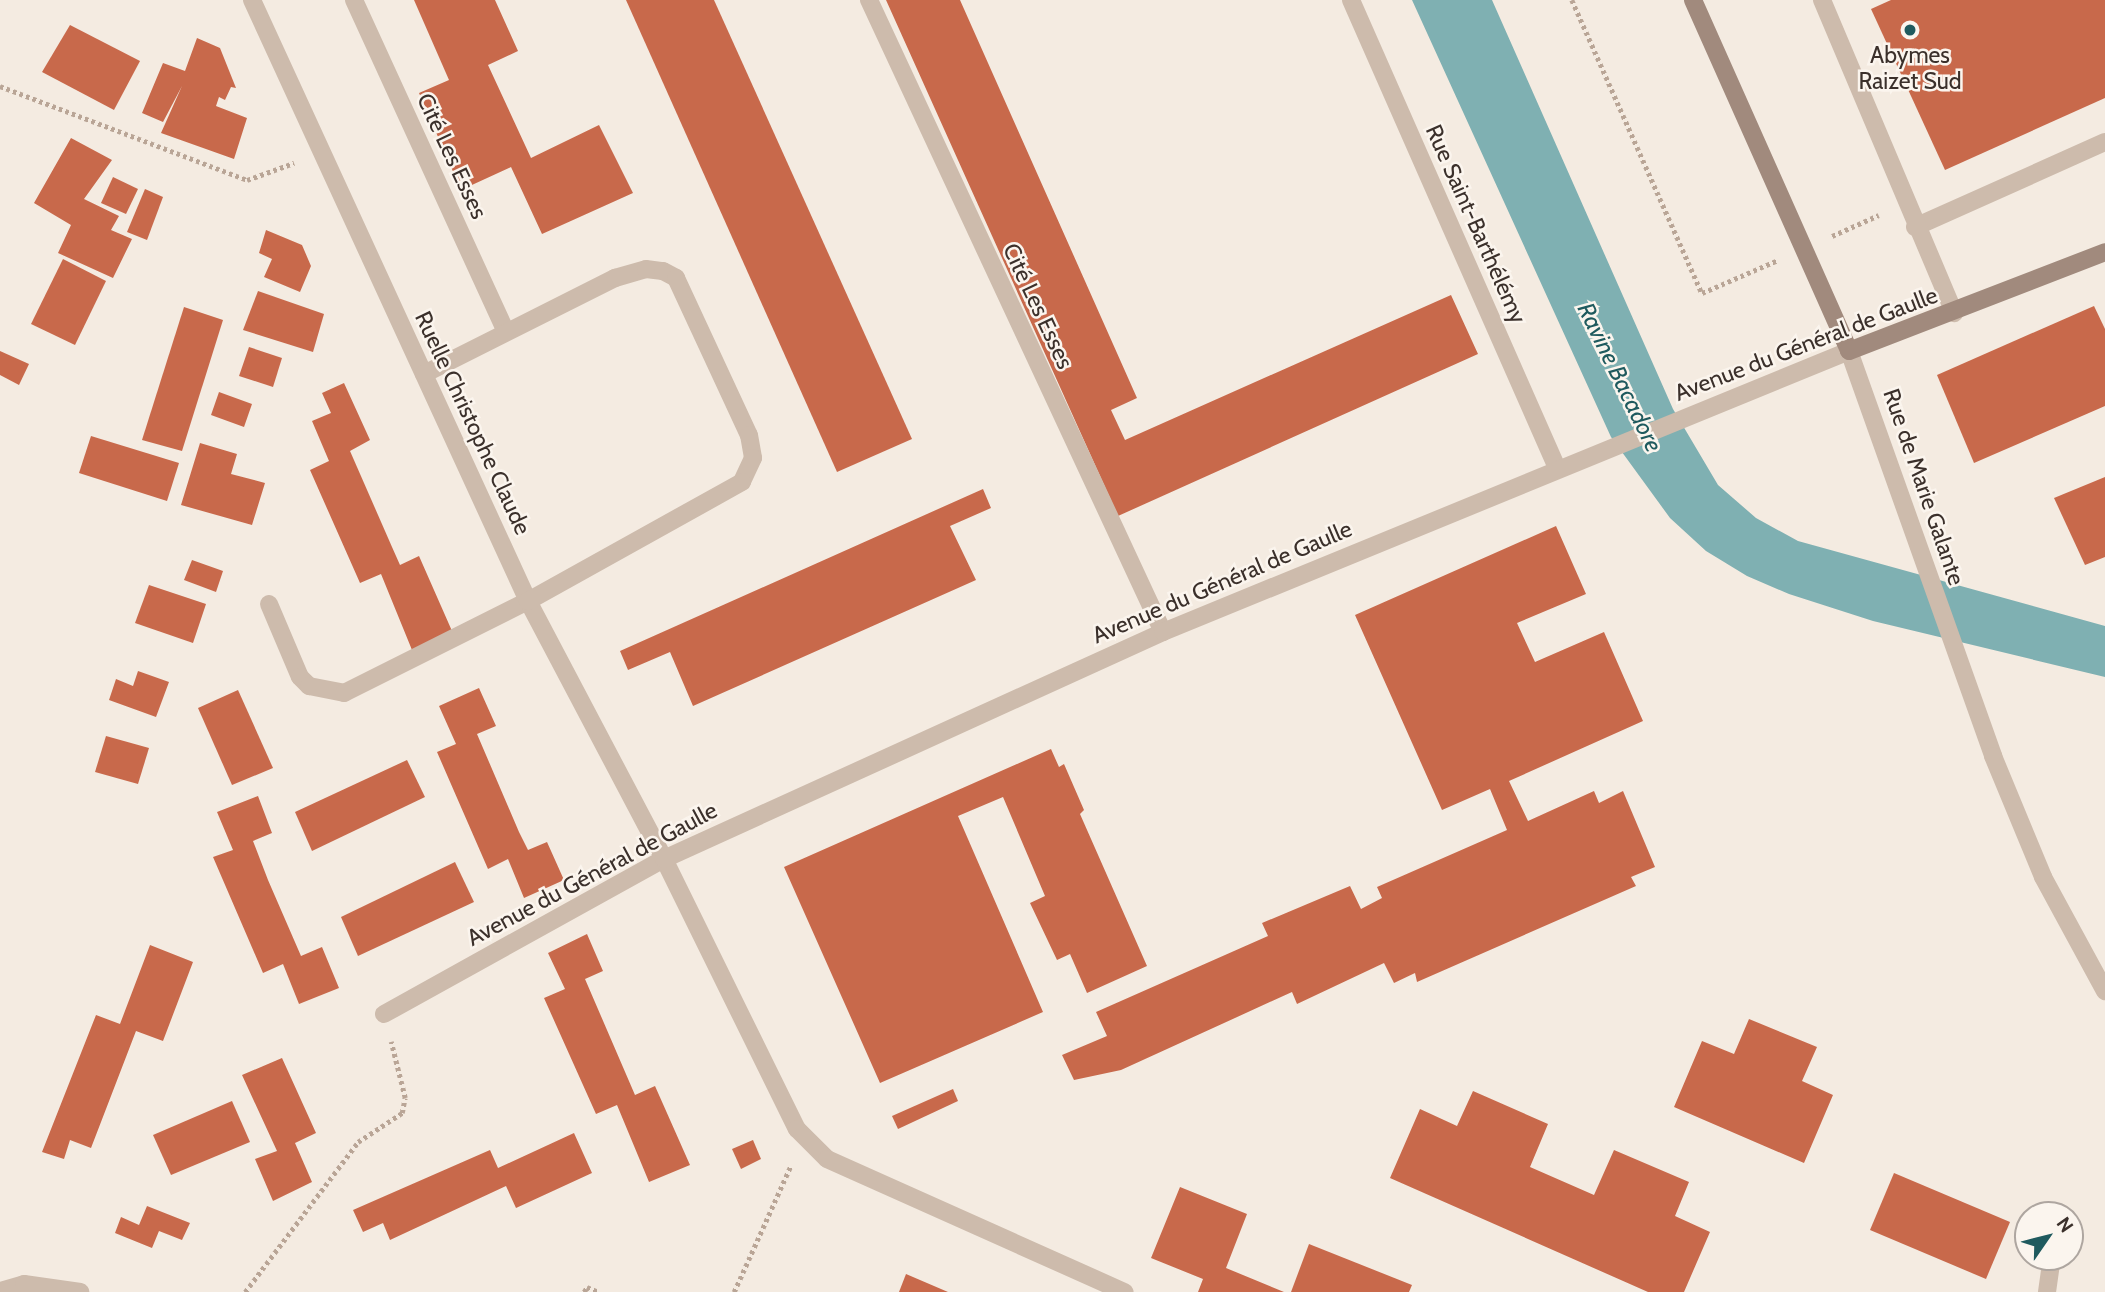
<!DOCTYPE html>
<meta charset="utf-8">
<style>
body{margin:0}
#map{position:relative;width:2105px;height:1292px;overflow:hidden;background:#f4ebe1;font-family:Cabin,sans-serif}
div>[style]{position:absolute}
.water>*{inset:0;background:#7fb0b2}
.building>*{inset:0;background:#c8694b}
.path>*{height:4.5px;margin-top:-2.25px;transform-origin:0;background:repeating-linear-gradient(90deg,#b9a596 0 3.5px,transparent 0 7px)}
.service>*{height:18px;margin:-9px;padding:0 9px;transform-origin:9px;border-radius:9px;background:#cdbbac}
.minor>*{height:18px;margin:-9px;padding:0 9px;transform-origin:9px;border-radius:9px;background:#cdbbac}
.tertiary>*{height:18px;margin:-9px;padding:0 9px;transform-origin:9px;border-radius:9px;background:#cdbbac}
.secondary>*{height:18px;margin:-9px;padding:0 9px;transform-origin:9px;border-radius:9px;background:#a18a7d}
.dots>*{width:19px;height:19px;translate:-50% -50%;box-sizing:border-box;border:4px solid #fbf5ee;border-radius:50%}
span{translate:-50% -50%;white-space:nowrap;text-align:center;line-height:1.15;-webkit-text-stroke:5px #fbf5ee;paint-order:stroke}
.poi-label{font-size:23px;color:#3b302b}
.street-label{font-size:23px;color:#3b302b}
.water-label{font-size:24px;color:#1f5a5e;font-style:italic}
.north{position:absolute;left:2014px;top:1201px;width:70px;height:70px;box-sizing:border-box;background:#fbf5ee;border:2px solid #aea6a0;border-radius:50%;rotate:55deg;font-size:19px;font-weight:700;line-height:28px;text-align:center;color:#3b302b}
.north::after{content:'';display:block;margin:auto;width:24px;height:32px;background:#1f5a5e;clip-path:polygon(50% 0,100% 100%,50% 72%,0 100%)}
</style>
<div id="map">
<div class="water">
<i style="clip-path:polygon(1412px 0,1492px 0,1673px 409px,1718px 485px,1756px 518px,1798px 541px,2105px 626px,2105px 677px,1873px 621px,1789px 594px,1747px 576px,1706px 551px,1670px 518px,1611px 437px)"></i>
</div>
<div class="building">
<i style="clip-path:polygon(414px 0,495px 0,518px 51px,488px 65px,531px 158px,599px 125px,633px 193px,542px 234px,511px 167px,461px 190px,419px 93px,449px 80px)"></i>
<i style="clip-path:polygon(626px 0,714px 0,912px 439px,837px 472px)"></i>
<i style="clip-path:polygon(886px 0,960px 0,1137px 398px,1111px 410px,1125px 440px,1451px 295px,1478px 354px,1118px 516px)"></i>
<i style="clip-path:polygon(1891px 0,2105px 0,2105px 98px,1945px 170px,1871px 9px)"></i>
<i style="clip-path:polygon(70px 25px,140px 61px,114px 110px,42px 72px)"></i>
<i style="clip-path:polygon(197px 38px,220px 48px,236px 88px,231px 87px,225px 100px,219px 97px,216px 106px,247px 118px,234px 159px,161px 133px,182px 86px,163px 122px,142px 113px,163px 63px,185px 71px)"></i>
<i style="clip-path:polygon(71px 138px,112px 160px,84px 199px,119px 216px,111px 230px,132px 239px,113px 278px,58px 253px,71px 225px,34px 203px)"></i>
<i style="clip-path:polygon(113px 177px,138px 189px,126px 214px,101px 203px)"></i>
<i style="clip-path:polygon(145px 189px,163px 197px,147px 240px,127px 232px)"></i>
<i style="clip-path:polygon(266px 230px,302px 245px,311px 266px,300px 292px,264px 277px,272px 259px,259px 253px)"></i>
<i style="clip-path:polygon(63px 259px,106px 281px,75px 345px,31px 324px)"></i>
<i style="clip-path:polygon(258px 291px,324px 314px,313px 352px,243px 330px)"></i>
<i style="clip-path:polygon(2094px 306px,2105px 329px,2105px 406px,1974px 463px,1937px 375px)"></i>
<i style="clip-path:polygon(184px 307px,223px 320px,182px 451px,142px 440px)"></i>
<i style="clip-path:polygon(249px 347px,282px 358px,273px 387px,239px 376px)"></i>
<i style="clip-path:polygon(0 351px,29px 364px,19px 385px,0 375px)"></i>
<i style="clip-path:polygon(344px 383px,370px 440px,350px 451px,392px 547px,400px 565px,419px 556px,452px 631px,412px 650px,381px 574px,360px 583px,310px 470px,329px 461px,312px 421px,331px 413px,322px 393px)"></i>
<i style="clip-path:polygon(219px 392px,252px 404px,244px 427px,211px 415px)"></i>
<i style="clip-path:polygon(91px 436px,179px 463px,167px 501px,79px 473px)"></i>
<i style="clip-path:polygon(200px 443px,237px 454px,231px 474px,265px 483px,252px 525px,181px 505px)"></i>
<i style="clip-path:polygon(2105px 477px,2105px 557px,2085px 565px,2054px 498px)"></i>
<i style="clip-path:polygon(983px 489px,991px 508px,950px 526px,976px 580px,693px 706px,670px 652px,628px 670px,620px 651px)"></i>
<i style="clip-path:polygon(1556px 526px,1586px 594px,1517px 623px,1535px 662px,1604px 632px,1643px 721px,1509px 781px,1528px 821px,1594px 791px,1599px 803px,1623px 791px,1655px 867px,1631px 877px,1636px 886px,1417px 982px,1415px 973px,1394px 983px,1384px 963px,1297px 1004px,1292px 992px,1121px 1070px,1074px 1080px,1062px 1055px,1107px 1036px,1096px 1012px,1268px 936px,1262px 923px,1350px 886px,1361px 909px,1382px 898px,1377px 887px,1507px 830px,1490px 789px,1442px 810px,1355px 615px)"></i>
<i style="clip-path:polygon(192px 560px,223px 571px,216px 592px,184px 580px)"></i>
<i style="clip-path:polygon(149px 585px,206px 604px,193px 643px,135px 623px)"></i>
<i style="clip-path:polygon(138px 671px,169px 682px,156px 717px,109px 700px,116px 679px,133px 686px)"></i>
<i style="clip-path:polygon(479px 688px,496px 726px,477px 734px,519px 832px,528px 850px,547px 842px,564px 880px,524px 898px,508px 859px,488px 869px,437px 752px,456px 744px,439px 706px)"></i>
<i style="clip-path:polygon(238px 690px,273px 768px,232px 785px,198px 708px)"></i>
<i style="clip-path:polygon(106px 736px,149px 748px,138px 784px,95px 772px)"></i>
<i style="clip-path:polygon(1051px 749px,1059px 767px,1064px 764px,1084px 810px,1080px 814px,1147px 966px,1087px 993px,1070px 954px,1057px 960px,1030px 903px,1045px 896px,1003px 797px,958px 816px,1043px 1012px,880px 1083px,784px 867px)"></i>
<i style="clip-path:polygon(407px 760px,425px 797px,312px 851px,295px 812px)"></i>
<i style="clip-path:polygon(258px 796px,272px 833px,253px 841px,268px 880px,301px 956px,322px 947px,339px 988px,299px 1004px,283px 964px,263px 973px,213px 857px,233px 850px,217px 812px)"></i>
<i style="clip-path:polygon(455px 862px,474px 902px,358px 956px,341px 917px)"></i>
<i style="clip-path:polygon(587px 934px,603px 971px,585px 979px,635px 1095px,655px 1086px,690px 1165px,649px 1182px,617px 1105px,596px 1114px,544px 998px,565px 989px,548px 953px)"></i>
<i style="clip-path:polygon(150px 945px,193px 962px,163px 1041px,136px 1031px,91px 1148px,70px 1140px,64px 1159px,42px 1152px,96px 1015px,120px 1024px)"></i>
<i style="clip-path:polygon(1749px 1019px,1817px 1047px,1802px 1081px,1833px 1095px,1804px 1163px,1674px 1107px,1702px 1041px,1734px 1054px)"></i>
<i style="clip-path:polygon(282px 1058px,316px 1133px,295px 1143px,312px 1182px,273px 1201px,255px 1159px,277px 1151px,242px 1075px)"></i>
<i style="clip-path:polygon(953px 1089px,958px 1101px,898px 1129px,892px 1116px)"></i>
<i style="clip-path:polygon(1473px 1091px,1548px 1124px,1530px 1167px,1594px 1195px,1614px 1150px,1689px 1182px,1675px 1216px,1710px 1232px,1684px 1292px,1648px 1292px,1390px 1178px,1420px 1109px,1457px 1126px)"></i>
<i style="clip-path:polygon(232px 1101px,250px 1142px,171px 1175px,153px 1135px)"></i>
<i style="clip-path:polygon(574px 1133px,592px 1173px,516px 1208px,506px 1186px,390px 1240px,383px 1223px,363px 1232px,353px 1210px,490px 1150px,498px 1168px)"></i>
<i style="clip-path:polygon(753px 1140px,761px 1159px,741px 1169px,732px 1149px)"></i>
<i style="clip-path:polygon(1894px 1173px,2010px 1222px,1986px 1279px,1870px 1230px)"></i>
<i style="clip-path:polygon(1180px 1187px,1247px 1214px,1226px 1268px,1284px 1292px,1198px 1292px,1203px 1279px,1151px 1258px)"></i>
<i style="clip-path:polygon(147px 1206px,190px 1223px,182px 1240px,159px 1231px,152px 1248px,115px 1233px,121px 1217px,139px 1225px)"></i>
<i style="clip-path:polygon(1309px 1244px,1412px 1285px,1409px 1292px,1291px 1292px)"></i>
<i style="clip-path:polygon(906px 1274px,948px 1292px,899px 1292px)"></i>
</div>
<div class="path">
<i style="left:1572px;top:0;width:321px;rotate:66.1deg"></i>
<i style="left:1702px;top:293px;width:81px;rotate:-23.4deg"></i>
<i style="left:0;top:86px;width:264px;rotate:20.8deg"></i>
<i style="left:247px;top:180px;width:50px;rotate:-19.9deg"></i>
<i style="left:1832px;top:236px;width:51px;rotate:-24.1deg"></i>
<i style="left:245px;top:1292px;width:188px;rotate:-53deg"></i>
<i style="left:358px;top:1142px;width:53px;rotate:-33.4deg"></i>
<i style="left:402px;top:1113px;width:15px;rotate:-79deg"></i>
<i style="left:405px;top:1098px;width:58px;rotate:-104deg"></i>
<i style="left:584px;top:1292px;width:6px;rotate:-59deg"></i>
<i style="left:587px;top:1287px;width:13px;rotate:23deg"></i>
<i style="left:734px;top:1292px;width:139px;rotate:-65.8deg"></i>
</div>
<div class="service">
<i style="left:1915px;top:227px;width:208px;rotate:-24.1deg"></i>
<i style="left:269px;top:604px;width:79px;rotate:67deg"></i>
<i style="left:300px;top:677px;width:13px;rotate:45deg"></i>
<i style="left:309px;top:686px;width:36px;rotate:11deg"></i>
<i style="left:344px;top:693px;width:206px;rotate:-26.6deg"></i>
<i style="left:384px;top:1014px;width:320px;rotate:-29deg"></i>
<i style="left:0;top:1291px;width:25px;rotate:-16deg"></i>
<i style="left:24px;top:1284px;width:57px;rotate:8.1deg"></i>
</div>
<div class="minor">
<i style="left:252px;top:0;width:661px;rotate:65.33deg"></i>
<i style="left:528px;top:601px;width:292px;rotate:62.2deg"></i>
<i style="left:664px;top:859px;width:301px;rotate:63.8deg"></i>
<i style="left:797px;top:1129px;width:42px;rotate:45deg"></i>
<i style="left:827px;top:1159px;width:326px;rotate:24.1deg"></i>
<i style="left:354px;top:0;width:365px;rotate:65.4deg"></i>
<i style="left:869px;top:0;width:697px;rotate:65.05deg"></i>
<i style="left:1351px;top:0;width:511px;rotate:66.24deg"></i>
<i style="left:1822px;top:0;width:340px;rotate:67.1deg"></i>
<i style="left:424px;top:374px;width:214px;rotate:-26.7deg"></i>
<i style="left:615px;top:278px;width:32px;rotate:-16deg"></i>
<i style="left:646px;top:269px;width:17px;rotate:7deg"></i>
<i style="left:663px;top:271px;width:15px;rotate:28deg"></i>
<i style="left:676px;top:278px;width:173px;rotate:65.1deg"></i>
<i style="left:749px;top:435px;width:23px;rotate:80deg"></i>
<i style="left:753px;top:458px;width:26px;rotate:115deg"></i>
<i style="left:742px;top:482px;width:245px;rotate:150.9deg"></i>
<i style="left:664px;top:859px;width:548px;rotate:-24.46deg"></i>
<i style="left:1163px;top:632px;width:741px;rotate:-22.28deg"></i>
<i style="left:2047px;top:1292px;width:35px;rotate:-82deg"></i>
</div>
<div class="tertiary">
<i style="left:1849px;top:351px;width:430px;rotate:70.4deg"></i>
<i style="left:1993px;top:756px;width:131px;rotate:67.5deg"></i>
<i style="left:2043px;top:877px;width:130px;rotate:61.5deg"></i>
</div>
<div class="secondary">
<i style="left:1693px;top:0;width:384px;rotate:66deg"></i>
<i style="left:1849px;top:351px;width:274px;rotate:-21.1deg"></i>
</div>
<div class="dots">
<i style="left:1910px;top:30px;background:#1f5a5e"></i>
</div>
<div class="poi-label">
<span style="left:1910px;top:68px">Abymes<br>Raizet Sud</span>
</div>
<div class="street-label">
<span style="left:452px;top:156px;rotate:65deg">Cité Les Esses</span>
<span style="left:1476px;top:224px;rotate:66deg">Rue Saint-Barthélémy</span>
<span style="left:1038px;top:306px;rotate:65deg">Cité Les Esses</span>
<span style="left:1806px;top:344px;rotate:-21deg">Avenue du Général de Gaulle</span>
<span style="left:473px;top:423px;rotate:65deg">Ruelle Christophe Claude</span>
<span style="left:1924px;top:487px;rotate:71deg">Rue de Marie Galante</span>
<span style="left:1222px;top:582px;rotate:-23deg">Avenue du Général de Gaulle</span>
<span style="left:592px;top:874px;rotate:-28deg">Avenue du Général de Gaulle</span>
</div>
<div class="water-label">
<span style="left:1620px;top:377px;rotate:64deg">Ravine Bacadore</span>
</div>
<div class="north">N</div>
</div>
